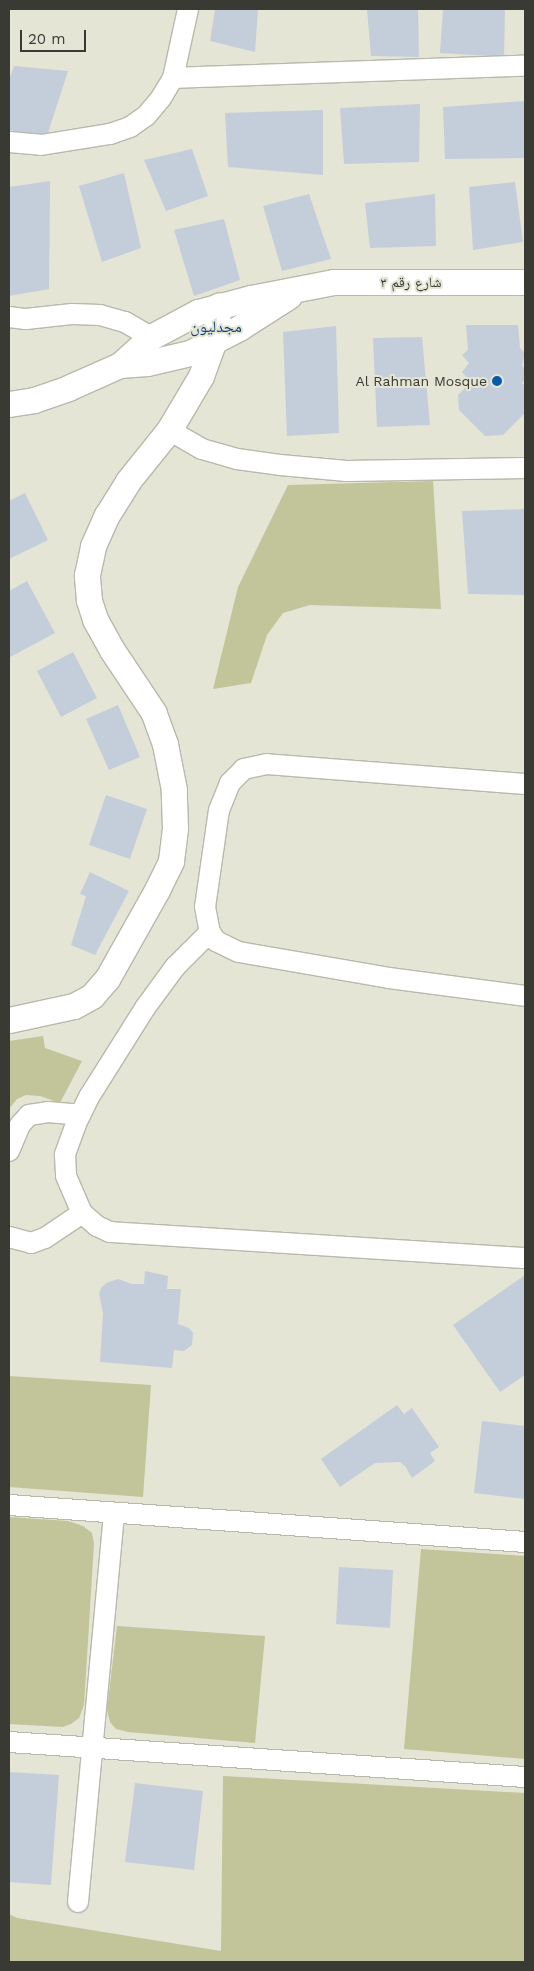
<!DOCTYPE html>
<meta charset="utf-8">
<style>
body{margin:0}
#map{position:relative;width:534px;height:1971px;overflow:hidden;background:#e4e5d5;font-family:"Work Sans","Noto Naskh Arabic",sans-serif}
div>[style]{position:absolute}
.green>*{inset:0;background:#c2c59a}
.building>*{inset:0;background:#c4cedb}
.roads{filter:drop-shadow(1px 0 #b8b9aa) drop-shadow(-1px 0 #b8b9aa) drop-shadow(0 1px #b8b9aa) drop-shadow(0 -1px #b8b9aa)}
.minor>*{height:20px;margin:-10px;padding:0 10px;transform-origin:10px;border-radius:10px;background:#fff}
.tertiary>*{height:25px;margin:-12.5px;padding:0 12.5px;transform-origin:12.5px;border-radius:12.5px;background:#fff}
.dots>*{width:14px;height:14px;translate:-50% -50%;box-sizing:border-box;border:2px solid #e4e5d5;border-radius:50%}
span{translate:-50% -50%;white-space:nowrap;text-align:center;line-height:1.15;-webkit-text-stroke:4px #e4e5d5;paint-order:stroke}
.street-label{font-size:14px;color:#3a3a34}
.poi-label{font-size:14px;color:#3a3a34}
.right{translate:-100% -50%;text-align:right}
.quarter-label{font-size:16px;color:#124174}
.frame{position:absolute;inset:0;border:10px solid #3a3a34;pointer-events:none}
.scale{position:absolute;left:20px;top:30px;width:66px;height:22px;box-sizing:border-box;border:2px solid #3a3a34;border-top:0;padding-left:6px;font-size:15px;line-height:18px;white-space:nowrap;color:#3a3a34;-webkit-text-stroke:4px #e4e5d5;paint-order:stroke}
</style>
<div id="map">
<div class="green">
<i style="clip-path:polygon(433px 481px,441px 609px,310px 605px,283px 613px,267px 635px,251px 683px,213px 689px,238px 587px,288px 485px)"></i>
<i style="clip-path:polygon(43px 1036px,45px 1048px,82px 1061px,60px 1103px,40px 1096px,26px 1095px,17px 1099px,9px 1109px,9px 1041px)"></i>
<i style="clip-path:polygon(9px 1376px,151px 1385px,143px 1497px,9px 1487px)"></i>
<i style="clip-path:polygon(9px 1517px,68px 1521px,83px 1526px,92px 1533px,94px 1544px,84px 1705px,79px 1718px,71px 1724px,63px 1727px,9px 1724px)"></i>
<i style="clip-path:polygon(421px 1549px,525px 1556px,525px 1759px,404px 1749px)"></i>
<i style="clip-path:polygon(117px 1626px,265px 1636px,255px 1743px,128px 1732px,116px 1729px,110px 1722px,107px 1710px)"></i>
<i style="clip-path:polygon(223px 1776px,525px 1793px,525px 1962px,9px 1962px,9px 1914px,17px 1918px,221px 1951px)"></i>
</div>
<div class="building">
<i style="clip-path:polygon(215px 9px,258px 9px,255px 52px,210px 41px)"></i>
<i style="clip-path:polygon(367px 9px,418px 9px,419px 57px,371px 56px)"></i>
<i style="clip-path:polygon(443px 9px,505px 9px,504px 57px,440px 53px)"></i>
<i style="clip-path:polygon(14px 66px,68px 71px,47px 136px,9px 130px,9px 80px)"></i>
<i style="clip-path:polygon(525px 101px,525px 158px,445px 159px,443px 107px)"></i>
<i style="clip-path:polygon(420px 104px,419px 162px,344px 164px,340px 108px)"></i>
<i style="clip-path:polygon(323px 110px,323px 175px,228px 167px,225px 113px)"></i>
<i style="clip-path:polygon(192px 149px,208px 196px,166px 211px,144px 160px)"></i>
<i style="clip-path:polygon(124px 173px,141px 248px,102px 262px,79px 186px)"></i>
<i style="clip-path:polygon(50px 181px,49px 289px,9px 296px,9px 187px)"></i>
<i style="clip-path:polygon(515px 182px,523px 242px,473px 250px,469px 187px)"></i>
<i style="clip-path:polygon(309px 194px,331px 259px,282px 271px,263px 206px)"></i>
<i style="clip-path:polygon(435px 194px,436px 246px,370px 248px,365px 203px)"></i>
<i style="clip-path:polygon(224px 219px,240px 280px,194px 296px,174px 230px)"></i>
<i style="clip-path:polygon(466px 325px,518px 325px,520px 348px,525px 353px,522px 365px,525px 370px,525px 379px,522px 383px,525px 386px,525px 413px,503px 435px,485px 436px,459px 410px,458px 395px,471px 382px,462px 372px,469px 363px,462px 355px,468px 350px)"></i>
<i style="clip-path:polygon(336px 326px,339px 433px,287px 436px,283px 332px)"></i>
<i style="clip-path:polygon(422px 337px,430px 425px,377px 427px,373px 338px)"></i>
<i style="clip-path:polygon(25px 493px,48px 540px,9px 559px,9px 501px)"></i>
<i style="clip-path:polygon(525px 509px,525px 595px,468px 594px,462px 511px)"></i>
<i style="clip-path:polygon(27px 581px,55px 633px,10px 657px,9px 591px)"></i>
<i style="clip-path:polygon(73px 652px,97px 698px,61px 717px,37px 671px)"></i>
<i style="clip-path:polygon(118px 705px,140px 757px,109px 770px,86px 719px)"></i>
<i style="clip-path:polygon(106px 795px,147px 809px,130px 859px,89px 845px)"></i>
<i style="clip-path:polygon(90px 872px,129px 891px,95px 955px,71px 945px,86px 896px,80px 894px)"></i>
<i style="clip-path:polygon(145px 1271px,168px 1276px,167px 1289px,181px 1289px,178px 1324px,189px 1328px,193px 1333px,192px 1345px,184px 1351px,174px 1350px,172px 1368px,100px 1362px,103px 1313px,99px 1294px,101px 1288px,106px 1283px,118px 1279px,132px 1284px,144px 1284px)"></i>
<i style="clip-path:polygon(525px 1275px,525px 1375px,500px 1392px,453px 1325px)"></i>
<i style="clip-path:polygon(397px 1405px,404px 1414px,412px 1408px,439px 1447px,430px 1453px,435px 1461px,412px 1478px,405px 1466px,400px 1462px,375px 1463px,340px 1487px,321px 1459px)"></i>
<i style="clip-path:polygon(482px 1421px,525px 1426px,525px 1499px,474px 1493px)"></i>
<i style="clip-path:polygon(339px 1567px,393px 1570px,390px 1628px,336px 1624px)"></i>
<i style="clip-path:polygon(9px 1772px,59px 1775px,51px 1885px,9px 1882px)"></i>
<i style="clip-path:polygon(135px 1783px,203px 1791px,194px 1870px,125px 1862px)"></i>
</div>
<div class="roads">
<div class="minor">
<i style="left:173px;top:78px;width:352px;rotate:-2deg"></i>
<i style="left:9px;top:142px;width:32px;rotate:5deg"></i>
<i style="left:41px;top:145px;width:70px;rotate:-9.1deg"></i>
<i style="left:110px;top:134px;width:21px;rotate:-19deg"></i>
<i style="left:130px;top:127px;width:19px;rotate:-35deg"></i>
<i style="left:146px;top:116px;width:23px;rotate:-50deg"></i>
<i style="left:161px;top:98px;width:23px;rotate:-59deg"></i>
<i style="left:173px;top:78px;width:71px;rotate:-77.7deg"></i>
<i style="left:9px;top:317px;width:17px;rotate:7deg"></i>
<i style="left:26px;top:319px;width:46px;rotate:-6.2deg"></i>
<i style="left:72px;top:314px;width:28px;rotate:2deg"></i>
<i style="left:100px;top:315px;width:26px;rotate:16deg"></i>
<i style="left:125px;top:322px;width:30px;rotate:30deg"></i>
<i style="left:169px;top:430px;width:38px;rotate:30deg"></i>
<i style="left:202px;top:449px;width:36px;rotate:16deg"></i>
<i style="left:237px;top:459px;width:43px;rotate:7.9deg"></i>
<i style="left:280px;top:465px;width:67px;rotate:5.1deg"></i>
<i style="left:347px;top:471px;width:178px;rotate:-1deg"></i>
<i style="left:525px;top:784px;width:259px;rotate:-175.6deg"></i>
<i style="left:267px;top:764px;width:24px;rotate:168deg"></i>
<i style="left:244px;top:769px;width:20px;rotate:135deg"></i>
<i style="left:230px;top:783px;width:29px;rotate:112deg"></i>
<i style="left:219px;top:810px;width:98px;rotate:98.2deg"></i>
<i style="left:205px;top:907px;width:25px;rotate:79deg"></i>
<i style="left:210px;top:932px;width:11px;rotate:56deg"></i>
<i style="left:216px;top:941px;width:25px;rotate:26deg"></i>
<i style="left:239px;top:952px;width:152px;rotate:9.8deg"></i>
<i style="left:389px;top:978px;width:137px;rotate:7.5deg"></i>
<i style="left:210px;top:932px;width:49px;rotate:135deg"></i>
<i style="left:175px;top:967px;width:51px;rotate:126.2deg"></i>
<i style="left:145px;top:1008px;width:105px;rotate:122.2deg"></i>
<i style="left:89px;top:1097px;width:30px;rotate:116deg"></i>
<i style="left:76px;top:1124px;width:33px;rotate:110deg"></i>
<i style="left:65px;top:1155px;width:21px;rotate:87deg"></i>
<i style="left:66px;top:1176px;width:40px;rotate:66.6deg"></i>
<i style="left:82px;top:1213px;width:20px;rotate:41deg"></i>
<i style="left:97px;top:1226px;width:14px;rotate:25deg"></i>
<i style="left:110px;top:1232px;width:416px;rotate:3.6deg"></i>
<i style="left:9px;top:1151px;width:28px;rotate:-67deg"></i>
<i style="left:20px;top:1125px;width:13px;rotate:-48deg"></i>
<i style="left:29px;top:1115px;width:19px;rotate:-9deg"></i>
<i style="left:48px;top:1112px;width:32px;rotate:5deg"></i>
<i style="left:9px;top:1237px;width:23px;rotate:15deg"></i>
<i style="left:31px;top:1243px;width:15px;rotate:-20deg"></i>
<i style="left:45px;top:1238px;width:45px;rotate:-34deg"></i>
<i style="left:9px;top:1505px;width:517px;rotate:4.1deg"></i>
<i style="left:9px;top:1742px;width:517px;rotate:3.88deg"></i>
<i style="left:78px;top:1902px;width:390px;rotate:-84.7deg"></i>
</div>
<div class="tertiary">
<i style="left:120px;top:365px;width:42px;rotate:-42.1deg"></i>
<i style="left:151px;top:337px;width:53px;rotate:-28deg"></i>
<i style="left:198px;top:312px;width:55px;rotate:-14.8deg"></i>
<i style="left:251px;top:298px;width:84px;rotate:-11deg"></i>
<i style="left:333px;top:282px;width:192px"></i>
<i style="left:9px;top:404px;width:25px;rotate:-9deg"></i>
<i style="left:34px;top:400px;width:36px;rotate:-19deg"></i>
<i style="left:68px;top:388px;width:57px;rotate:-23.9deg"></i>
<i style="left:120px;top:365px;width:27px;rotate:-4deg"></i>
<i style="left:147px;top:363px;width:44px;rotate:-13.1deg"></i>
<i style="left:190px;top:353px;width:55px;rotate:-27deg"></i>
<i style="left:239px;top:328px;width:59px;rotate:-32.6deg"></i>
<i style="left:9px;top:1020px;width:66px;rotate:-12.2deg"></i>
<i style="left:74px;top:1006px;width:21px;rotate:-29deg"></i>
<i style="left:92px;top:996px;width:23px;rotate:-49deg"></i>
<i style="left:107px;top:979px;width:102px;rotate:-60.7deg"></i>
<i style="left:157px;top:890px;width:32px;rotate:-64deg"></i>
<i style="left:171px;top:861px;width:33px;rotate:-83deg"></i>
<i style="left:175px;top:828px;width:38px;rotate:-92deg"></i>
<i style="left:174px;top:790px;width:47px;rotate:-101.1deg"></i>
<i style="left:165px;top:744px;width:33px;rotate:-110deg"></i>
<i style="left:154px;top:713px;width:76px;rotate:-123.7deg"></i>
<i style="left:112px;top:650px;width:35px;rotate:-119deg"></i>
<i style="left:95px;top:619px;width:20px;rotate:-108deg"></i>
<i style="left:89px;top:600px;width:25px;rotate:-95deg"></i>
<i style="left:87px;top:575px;width:30px;rotate:-78deg"></i>
<i style="left:93px;top:546px;width:34px;rotate:-66deg"></i>
<i style="left:107px;top:515px;width:40px;rotate:-58deg"></i>
<i style="left:128px;top:481px;width:65px;rotate:-51.2deg"></i>
<i style="left:169px;top:430px;width:63px;rotate:-59.3deg"></i>
<i style="left:201px;top:376px;width:37px;rotate:-70deg"></i>
<i style="left:214px;top:341px;width:36px;rotate:-82deg"></i>
</div>
</div>
<div class="dots">
<i style="left:497px;top:381px;background:#065aa8"></i>
</div>
<div class="street-label">
<span style="left:411px;top:282px">شارع رقم ٣</span>
</div>
<div class="poi-label">
<span class="right" style="left:487px;top:381px">Al Rahman Mosque</span>
</div>
<div class="quarter-label">
<span style="left:216px;top:327px">مجدليون</span>
</div>
<div class="frame"></div>
<div class="scale">20 m</div>
</div>
